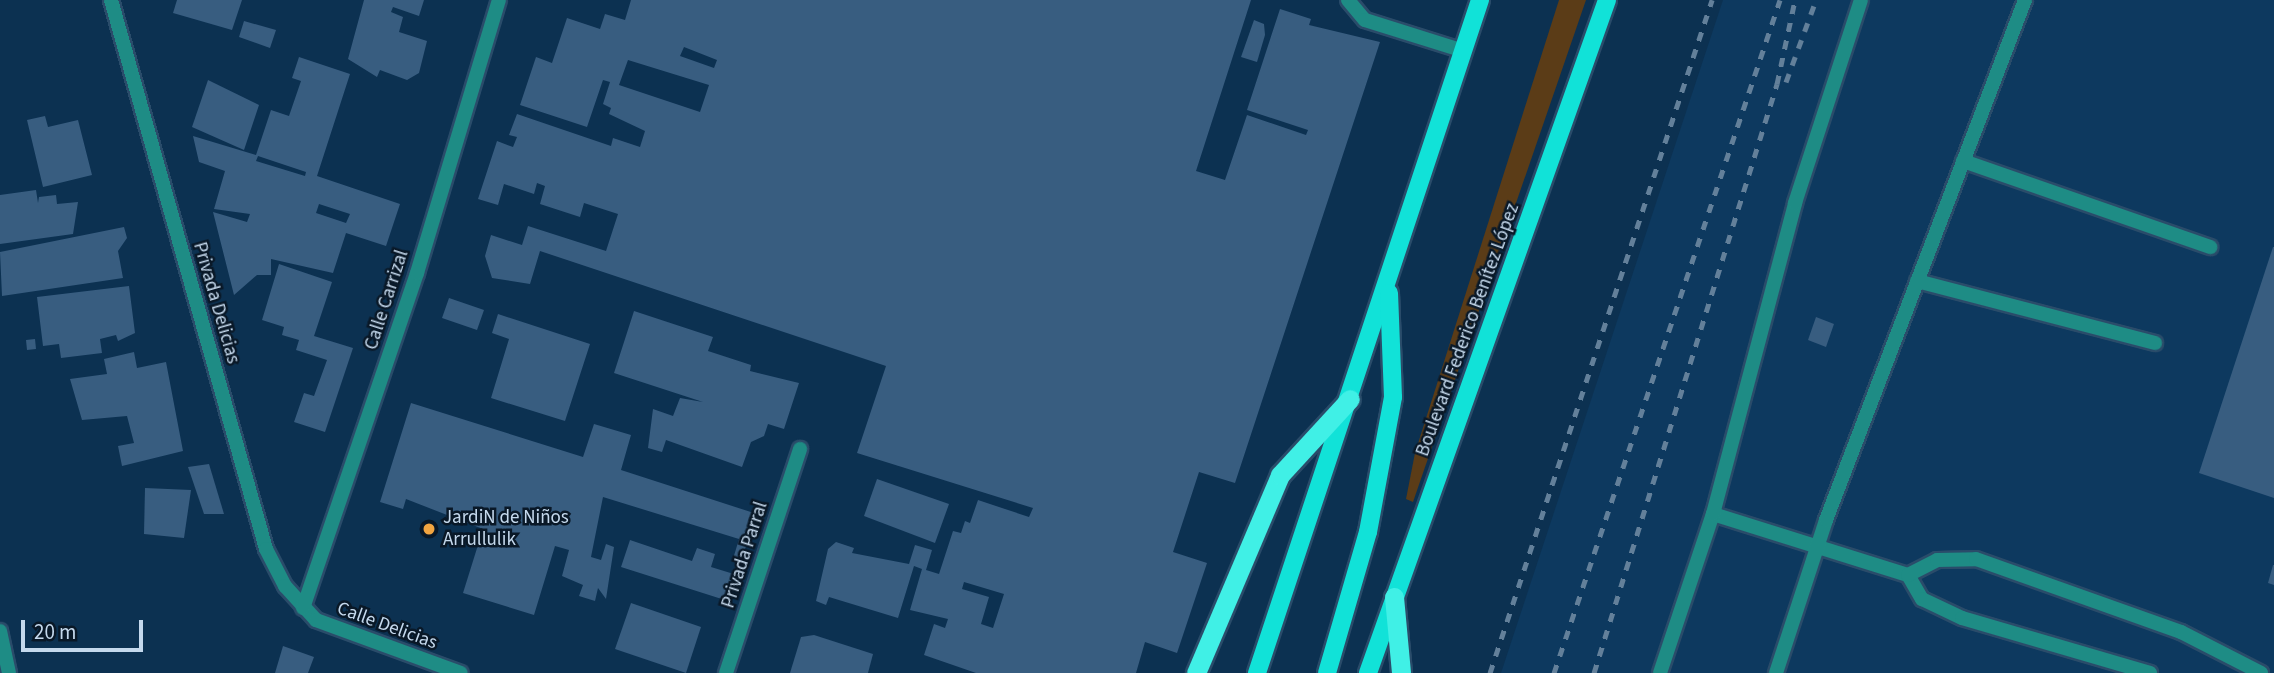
<!DOCTYPE html>
<meta charset="utf-8">
<style>
body{margin:0}
#map{position:relative;width:2274px;height:673px;overflow:hidden;background:#0c3151;font-family:"Source Sans 3",sans-serif}
div>[style]{position:absolute}
.built>*{inset:0;background:#0d395f}
.green>*{inset:0;background:#5b3c17}
.building>*{inset:0;background:#385d80}
.roads{filter:drop-shadow(2px 0 #2a4c6a) drop-shadow(-2px 0 #2a4c6a) drop-shadow(0 2px #2a4c6a) drop-shadow(0 -2px #2a4c6a)}
.service>*{height:14px;margin:-7px;padding:0 7px;transform-origin:7px;border-radius:7px;background:#1e8c85}
.minor>*{height:14px;margin:-7px;padding:0 7px;transform-origin:7px;border-radius:7px;background:#1e8c85}
.primary>*{height:18px;margin:-9px;padding:0 9px;transform-origin:9px;border-radius:9px;background:#11e2d8}
.trunk>*{height:19px;margin:-9.5px;padding:0 9.5px;transform-origin:9.5px;border-radius:9.5px;background:#40f0e6}
.rail>*{height:5px;margin-top:-2.5px;transform-origin:0;background:repeating-linear-gradient(90deg,#63809a 0 9px,transparent 0 18px)}
.dots>*{width:19px;height:19px;translate:-50% -50%;box-sizing:border-box;border:4px solid #091827;border-radius:50%}
span{translate:-50% -50%;white-space:nowrap;text-align:center;line-height:1.15;-webkit-text-stroke:5px #091827;paint-order:stroke}
.street-label{font-size:19px;color:#c5d9ed}
.poi-label{font-size:19px;color:#c5d9ed}
.left{translate:0 -50%;text-align:left}
.scale{position:absolute;left:21px;top:620px;width:122px;height:32px;box-sizing:border-box;border:4px solid #c5d9ed;border-top:0;padding-left:9px;font-size:21px;line-height:24px;white-space:nowrap;color:#c5d9ed;-webkit-text-stroke:5px #091827;paint-order:stroke}
</style>
<div id="map">
<div class="built">
<i style="clip-path:polygon(1723px 0,2274px 0,2274px 673px,1501px 673px)"></i>
</div>
<div class="green">
<i style="clip-path:polygon(1559px 0,1586px 0,1413px 502px,1406px 499px,1415px 453px)"></i>
</div>
<div class="building">
<i style="clip-path:polygon(177px 0,242px 0,232px 30px,173px 13px)"></i>
<i style="clip-path:polygon(364px 0,424px 0,419px 16px,393px 7px,391px 12px,403px 17px,399px 32px,427px 41px,419px 73px,407px 80px,380px 70px,377px 77px,348px 59px)"></i>
<i style="clip-path:polygon(evenodd,631px 0,1251px 0,1196px 171px,1225px 180px,1247px 115px,1306px 135px,1308px 130px,1247px 110px,1280px 9px,1311px 19px,1309px 25px,1380px 42px,1235px 483px,1199px 472px,1173px 552px,1207px 563px,1177px 653px,1145px 642px,1136px 673px,976px 673px,924px 655px,934px 624px,945px 628px,948px 619px,910px 610px,922px 569px,914px 566px,898px 618px,829px 597px,826px 605px,816px 601px,828px 549px,836px 542px,854px 548px,852px 553px,909px 564px,915px 545px,932px 550px,926px 570px,939px 574px,953px 531px,961px 533px,965px 521px,970px 523px,978px 500px,1029px 517px,1033px 508px,857px 453px,886px 366px,540px 251px,530px 284px,492px 278px,485px 256px,491px 235px,522px 245px,528px 226px,606px 251px,618px 214px,584px 203px,580px 217px,540px 204px,545px 186px,537px 183px,534px 194px,504px 184px,498px 205px,478px 199px,497px 141px,513px 147px,517px 137px,509px 135px,517px 114px,611px 146px,613px 138px,640px 147px,645px 131px,609px 114px,611px 108px,603px 104px,610px 82px,603px 80px,587px 127px,520px 105px,536px 57px,552px 63px,567px 18px,600px 29px,605px 14px,625px 20px,631px 0,684px 47px,717px 60px,714px 68px,680px 56px,684px 47px,631px 0,628px 60px,709px 85px,700px 112px,619px 85px,628px 60px,631px 0,964px 582px,1004px 594px,993px 628px,981px 624px,989px 597px,962px 589px,964px 582px)"></i>
<i style="clip-path:polygon(1254px 20px,1264px 24px,1265px 35px,1257px 62px,1241px 57px)"></i>
<i style="clip-path:polygon(244px 21px,276px 30px,270px 48px,239px 37px)"></i>
<i style="clip-path:polygon(evenodd,299px 57px,350px 74px,317px 176px,400px 204px,386px 246px,346px 233px,333px 273px,271px 259px,271px 275px,257px 275px,234px 295px,213px 212px,247px 222px,250px 214px,214px 209px,225px 171px,199px 162px,193px 136px,256px 155px,271px 110px,289px 116px,301px 81px,292px 78px,299px 57px,258px 156px,306px 172px,305px 176px,256px 161px,258px 156px,299px 57px,319px 204px,350px 214px,346px 223px,316px 213px,319px 204px)"></i>
<i style="clip-path:polygon(208px 80px,259px 105px,244px 150px,192px 127px)"></i>
<i style="clip-path:polygon(45px 116px,48px 127px,78px 120px,92px 175px,43px 187px,27px 120px)"></i>
<i style="clip-path:polygon(36px 190px,38px 203px,39px 197px,56px 195px,57px 204px,78px 202px,73px 234px,0 244px,0 195px)"></i>
<i style="clip-path:polygon(124px 227px,127px 238px,118px 251px,123px 278px,2px 296px,0 252px)"></i>
<i style="clip-path:polygon(2273px 247px,2274px 247px,2274px 498px,2199px 473px)"></i>
<i style="clip-path:polygon(279px 264px,332px 282px,314px 336px,353px 348px,325px 432px,294px 422px,304px 393px,314px 396px,327px 360px,296px 350px,299px 340px,282px 335px,284px 327px,262px 320px)"></i>
<i style="clip-path:polygon(129px 286px,135px 333px,118px 341px,116px 335px,100px 339px,102px 353px,61px 358px,59px 344px,43px 346px,37px 297px)"></i>
<i style="clip-path:polygon(449px 298px,484px 310px,477px 330px,442px 318px)"></i>
<i style="clip-path:polygon(634px 311px,713px 337px,708px 351px,751px 365px,750px 371px,799px 383px,784px 429px,768px 424px,764px 436px,751px 442px,742px 467px,666px 440px,662px 452px,648px 448px,653px 409px,673px 416px,680px 398px,703px 402px,614px 373px)"></i>
<i style="clip-path:polygon(498px 314px,590px 344px,565px 421px,491px 398px,509px 339px,492px 333px)"></i>
<i style="clip-path:polygon(1816px 317px,1834px 324px,1826px 347px,1808px 340px)"></i>
<i style="clip-path:polygon(35px 339px,36px 349px,27px 350px,26px 340px)"></i>
<i style="clip-path:polygon(134px 352px,137px 368px,166px 362px,183px 451px,122px 466px,118px 446px,134px 443px,127px 416px,82px 420px,70px 379px,107px 374px,104px 359px)"></i>
<i style="clip-path:polygon(411px 403px,583px 457px,594px 424px,631px 435px,621px 470px,757px 514px,741px 561px,733px 559px,739px 539px,603px 497px,591px 557px,601px 560px,606px 544px,614px 547px,606px 599px,598px 588px,595px 601px,579px 596px,583px 585px,562px 576px,569px 550px,555px 546px,534px 615px,463px 593px,483px 529px,406px 499px,403px 509px,380px 502px)"></i>
<i style="clip-path:polygon(209px 464px,224px 514px,204px 514px,188px 467px)"></i>
<i style="clip-path:polygon(877px 479px,949px 504px,935px 543px,864px 516px)"></i>
<i style="clip-path:polygon(145px 488px,191px 490px,184px 538px,144px 534px)"></i>
<i style="clip-path:polygon(630px 540px,692px 561px,697px 548px,715px 554px,711px 567px,737px 575px,728px 601px,621px 567px)"></i>
<i style="clip-path:polygon(2273px 565px,2274px 565px,2274px 585px,2268px 583px)"></i>
<i style="clip-path:polygon(631px 603px,701px 627px,686px 673px,615px 649px)"></i>
<i style="clip-path:polygon(814px 635px,873px 654px,868px 673px,790px 673px,801px 637px)"></i>
<i style="clip-path:polygon(283px 646px,314px 657px,308px 673px,275px 673px)"></i>
</div>
<div class="roads">
<div class="service">
<i style="left:1348px;top:0;width:26px;rotate:50deg"></i>
<i style="left:1365px;top:20px;width:104px;rotate:17.4deg"></i>
<i style="left:1963px;top:161px;width:262px;rotate:19.2deg"></i>
<i style="left:1917px;top:281px;width:246px;rotate:14.6deg"></i>
<i style="left:1713px;top:514px;width:204px;rotate:17.4deg"></i>
<i style="left:1908px;top:575px;width:28px;rotate:60deg"></i>
<i style="left:1922px;top:599px;width:44px;rotate:25.4deg"></i>
<i style="left:1962px;top:618px;width:196px;rotate:16.3deg"></i>
<i style="left:1908px;top:575px;width:33px;rotate:-27deg"></i>
<i style="left:1937px;top:560px;width:39px;rotate:-1deg"></i>
<i style="left:1976px;top:559px;width:218px;rotate:19.6deg"></i>
<i style="left:2181px;top:632px;width:90px;rotate:27.1deg"></i>
<i style="left:0;top:631px;width:43px;rotate:77.9deg"></i>
<i style="left:1660px;top:673px;width:168px;rotate:-71.6deg"></i>
<i style="left:1713px;top:514px;width:322px;rotate:-75.2deg"></i>
<i style="left:1795px;top:203px;width:213px;rotate:-72deg"></i>
<i style="left:1776px;top:673px;width:161px;rotate:-71.9deg"></i>
<i style="left:1826px;top:520px;width:557px;rotate:-69.06deg"></i>
</div>
<div class="minor">
<i style="left:111px;top:0;width:570px;rotate:74.23deg"></i>
<i style="left:266px;top:549px;width:42px;rotate:62.8deg"></i>
<i style="left:285px;top:586px;width:46px;rotate:47.6deg"></i>
<i style="left:316px;top:620px;width:154px;rotate:20.1deg"></i>
<i style="left:303px;top:608px;width:354px;rotate:-71.2deg"></i>
<i style="left:417px;top:273px;width:285px;rotate:-73.3deg"></i>
<i style="left:726px;top:673px;width:236px;rotate:-71.7deg"></i>
</div>
<div class="primary">
<i style="left:1257px;top:673px;width:709px;rotate:-71.67deg"></i>
<i style="left:1327px;top:673px;width:147px;rotate:-73.8deg"></i>
<i style="left:1368px;top:532px;width:137px;rotate:-79.5deg"></i>
<i style="left:1393px;top:397px;width:104px;rotate:-92.2deg"></i>
<i style="left:1368px;top:673px;width:714px;rotate:-70.45deg"></i>
</div>
<div class="trunk">
<i style="left:1394px;top:597px;width:76px;rotate:84.7deg"></i>
<i style="left:1196px;top:673px;width:215px;rotate:-67deg"></i>
<i style="left:1280px;top:475px;width:103px;rotate:-47.4deg"></i>
</div>
</div>
<div class="rail">
<i style="left:1786px;top:82px;width:87px;rotate:-69.9deg"></i>
<i style="left:1490px;top:673px;width:709px;rotate:-71.74deg"></i>
<i style="left:1554px;top:673px;width:710px;rotate:-71.44deg"></i>
<i style="left:1594px;top:673px;width:617px;rotate:-72.74deg"></i>
<i style="left:1777px;top:84px;width:86px;rotate:-77.9deg"></i>
</div>
<div class="dots">
<i style="left:429px;top:529px;background:#f2a541"></i>
</div>
<div class="street-label">
<span style="left:387px;top:300px;rotate:-72deg">Calle Carrizal</span>
<span style="left:216px;top:303px;rotate:74deg">Privada Delicias</span>
<span style="left:1468px;top:330px;rotate:-70deg">Boulevard Federico Benítez López</span>
<span style="left:745px;top:555px;rotate:-72deg">Privada Parral</span>
<span style="left:387px;top:626px;rotate:20deg">Calle Delicias</span>
</div>
<div class="poi-label">
<span class="left" style="left:443px;top:529px">JardiN de Niños<br>Arrullulik</span>
</div>
<div class="scale">20 m</div>
</div>
